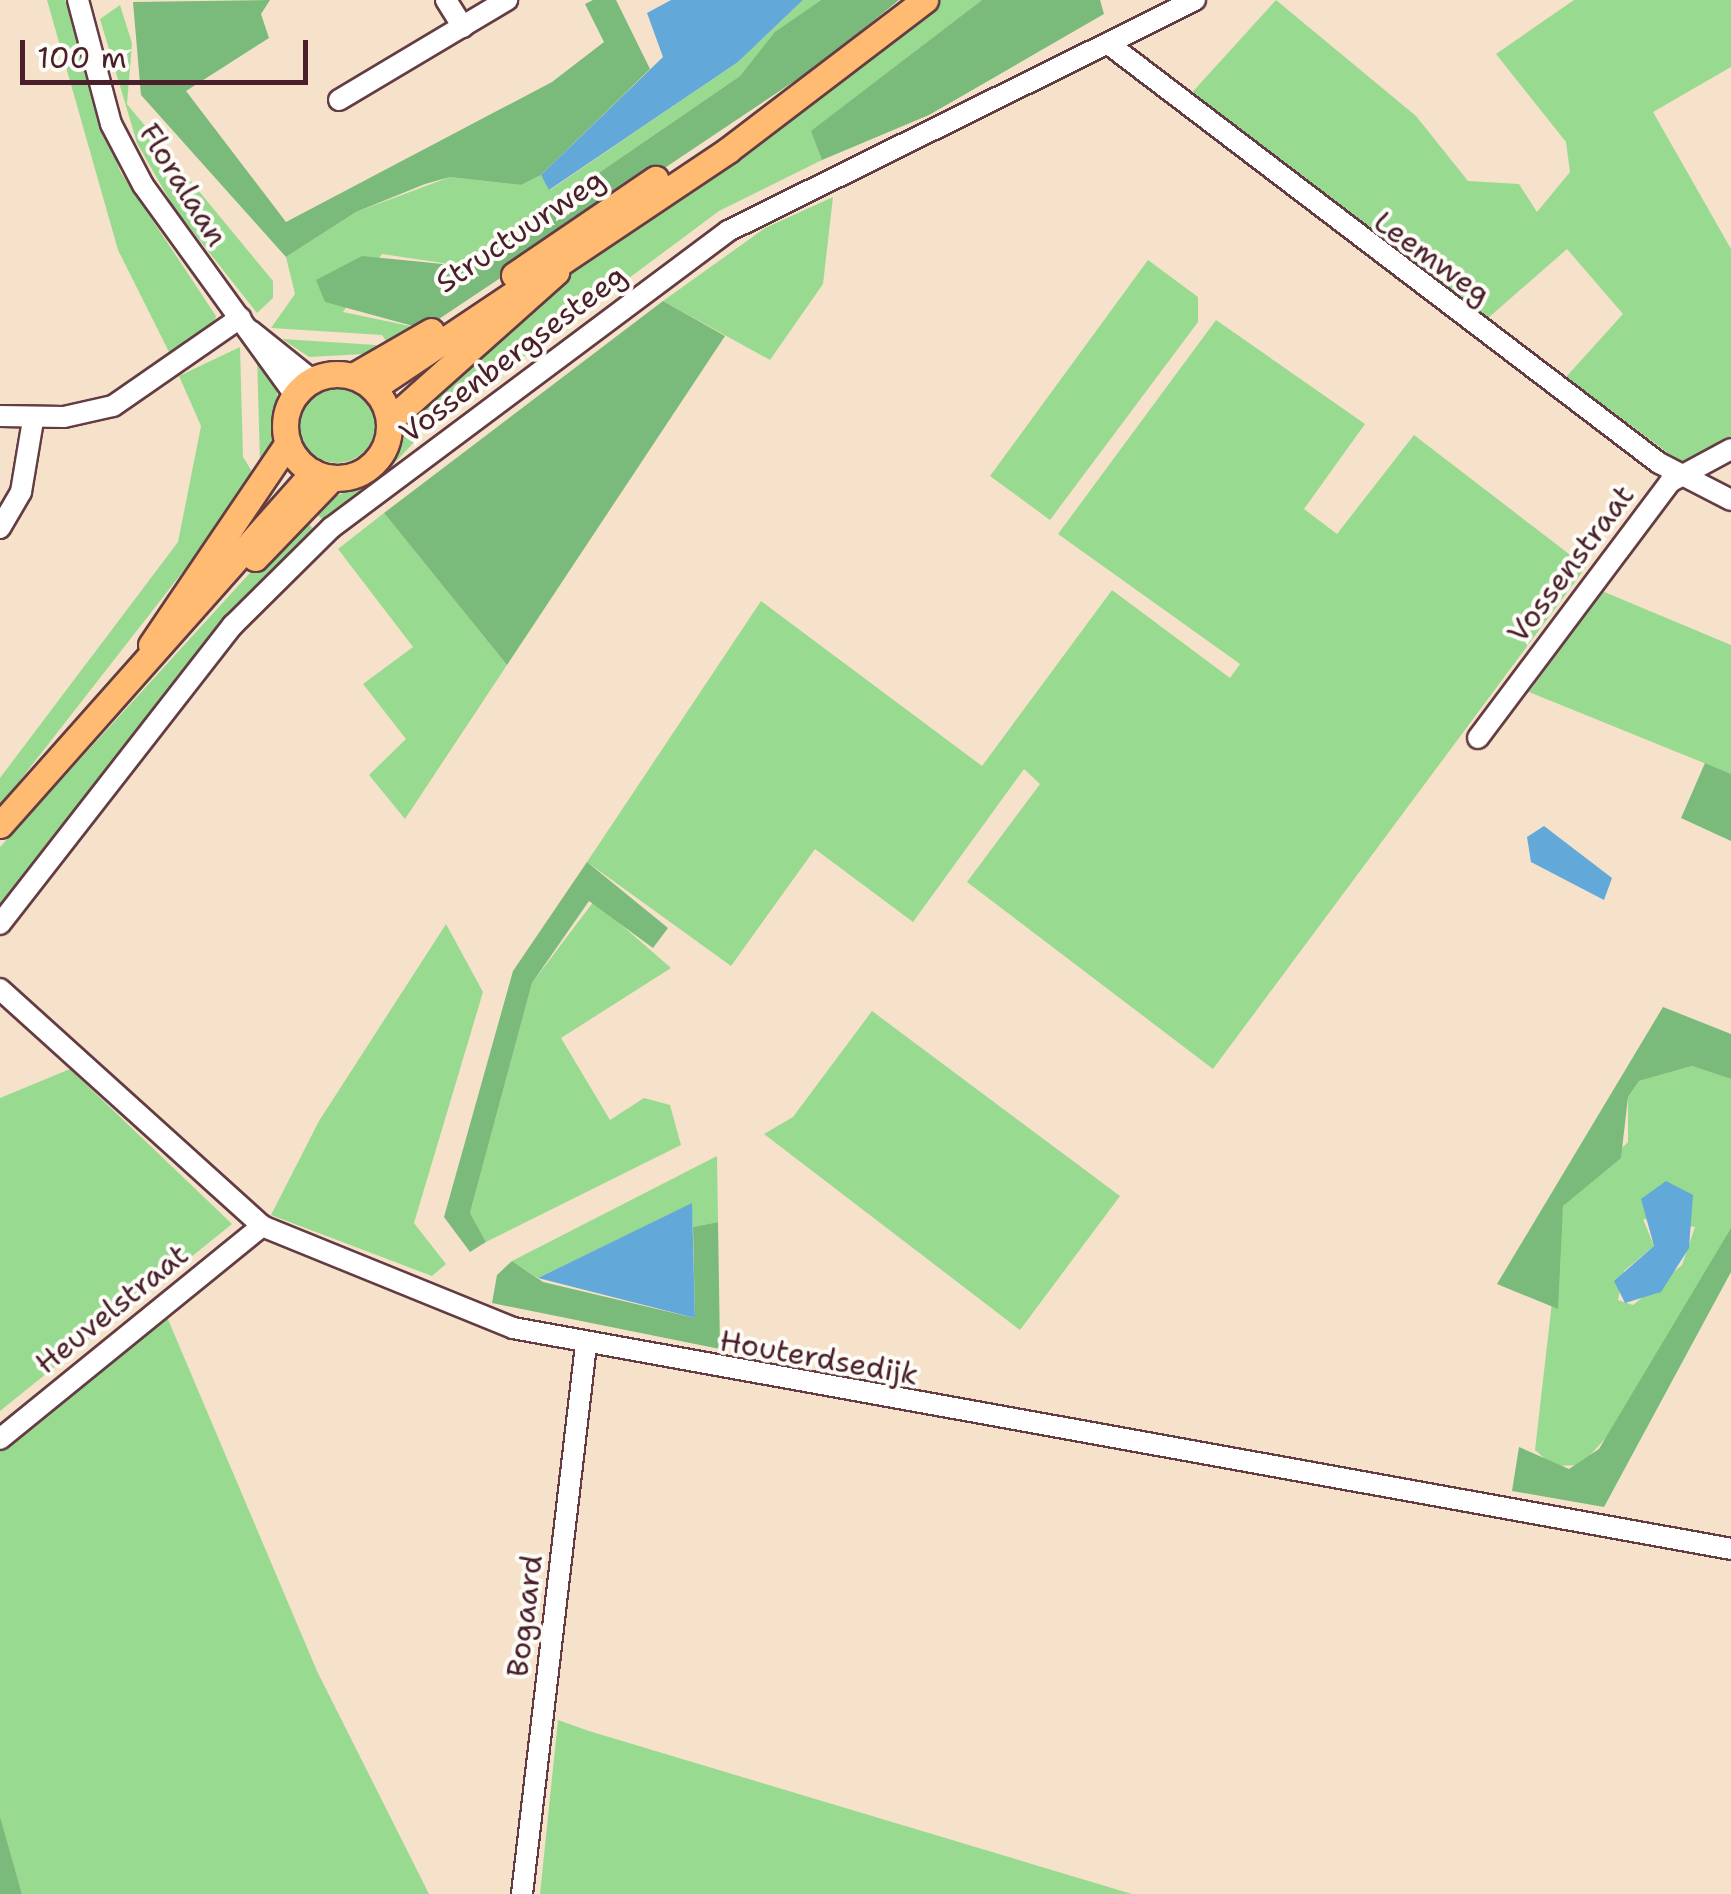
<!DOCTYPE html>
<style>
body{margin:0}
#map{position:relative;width:1731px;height:1894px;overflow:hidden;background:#f6e2ca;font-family:"Shantell Sans",sans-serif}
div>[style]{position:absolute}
.green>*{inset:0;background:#99da91}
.round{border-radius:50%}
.forest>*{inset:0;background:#7aba7b}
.water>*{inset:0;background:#62a8d8}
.roads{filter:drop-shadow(2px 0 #643c43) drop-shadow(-2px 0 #643c43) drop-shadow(0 2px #643c43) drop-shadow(0 -2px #643c43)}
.minor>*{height:20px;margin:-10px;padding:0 10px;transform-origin:10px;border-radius:10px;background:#fff}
.major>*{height:25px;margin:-12.5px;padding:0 12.5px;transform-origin:12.5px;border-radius:12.5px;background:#ffbb71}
.major>.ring{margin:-12.5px;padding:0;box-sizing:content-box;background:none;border:25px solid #ffbb71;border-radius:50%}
span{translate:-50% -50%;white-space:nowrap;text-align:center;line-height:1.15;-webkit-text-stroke:8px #fdfcf7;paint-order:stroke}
.street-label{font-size:30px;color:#4a1f2b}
.scale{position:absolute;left:20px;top:40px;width:288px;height:45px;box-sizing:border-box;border:5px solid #4a1f2b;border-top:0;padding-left:12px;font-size:30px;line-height:35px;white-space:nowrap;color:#4a1f2b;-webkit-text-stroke:8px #fdfcf7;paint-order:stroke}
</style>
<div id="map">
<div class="green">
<i style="clip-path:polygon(47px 0,65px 0,120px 171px,216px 316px,210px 334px,173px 360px,118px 250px)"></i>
<i style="clip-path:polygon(803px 0,821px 0,775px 33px,740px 76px,463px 266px,382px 254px,343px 312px,424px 329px,392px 350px,382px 335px,271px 328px,295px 294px,286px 257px,356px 212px,450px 177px,521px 185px,541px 175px,550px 190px,738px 62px)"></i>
<i style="clip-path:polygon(938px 0,982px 0,812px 131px,822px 160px,719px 211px,429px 427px,424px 396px,561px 279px)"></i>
<i style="clip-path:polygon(1276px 0,1416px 116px,1468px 181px,1519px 184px,1537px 212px,1570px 172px,1566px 142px,1496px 54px,1574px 0,1731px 0,1731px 67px,1653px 112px,1731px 249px,1731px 440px,1680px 462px,1566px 377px,1623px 314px,1567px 249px,1487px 319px,1187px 98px)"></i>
<i style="clip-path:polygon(120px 5px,132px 43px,127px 104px,273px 281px,273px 298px,257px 313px,174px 208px,137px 143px,100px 19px)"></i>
<i style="clip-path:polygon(833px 197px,823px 284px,770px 360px,663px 301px,765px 228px)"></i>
<i style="clip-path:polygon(1148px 260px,1198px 297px,1198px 322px,1050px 520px,990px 476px)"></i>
<i style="clip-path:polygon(1216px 320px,1365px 424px,1304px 509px,1337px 534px,1414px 435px,1586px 567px,1213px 1069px,967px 882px,1040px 784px,1024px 769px,913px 922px,815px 849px,731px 966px,587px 862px,761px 601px,982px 766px,1112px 590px,1230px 678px,1240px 664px,1058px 534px)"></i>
<i style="clip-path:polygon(282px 339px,376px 345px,382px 353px,309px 357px)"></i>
<i style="clip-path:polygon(240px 347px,243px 457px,256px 478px,0 806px,0 778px,178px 542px,201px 426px,179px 376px)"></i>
<i style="clip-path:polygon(257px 355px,278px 381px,274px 443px,260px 463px)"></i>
<i class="round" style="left:299px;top:387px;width:76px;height:76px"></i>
<i style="clip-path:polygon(421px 409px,418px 438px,384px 474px,325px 522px,311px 508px,384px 474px,405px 416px)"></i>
<i style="clip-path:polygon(384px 513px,507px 665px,405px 819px,369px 775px,406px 739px,363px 684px,413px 647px,338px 549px)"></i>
<i style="clip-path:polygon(301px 517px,316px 531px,0 912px,0 847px)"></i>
<i style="clip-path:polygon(1602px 591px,1731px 645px,1731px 774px,1529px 692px)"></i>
<i style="clip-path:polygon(594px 901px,671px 968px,561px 1038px,610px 1120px,644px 1098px,670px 1105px,681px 1145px,486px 1242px,470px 1213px,532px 983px)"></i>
<i style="clip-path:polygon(446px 924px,483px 992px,414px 1223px,446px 1264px,432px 1276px,271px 1215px,319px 1121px)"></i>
<i style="clip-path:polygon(872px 1011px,1120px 1196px,1020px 1330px,764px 1134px,793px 1117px)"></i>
<i style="clip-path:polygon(evenodd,1692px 1066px,1731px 1079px,1731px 1228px,1625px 1417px,1581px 1465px,1553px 1466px,1535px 1450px,1563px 1206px,1628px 1142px,1628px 1097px,1639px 1081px,1692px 1066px,1643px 1219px,1695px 1227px,1682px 1265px,1633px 1305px,1618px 1300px,1624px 1271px,1654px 1246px,1643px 1219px)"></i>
<i style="clip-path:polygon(70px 1069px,232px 1224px,0 1411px,0 1098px)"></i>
<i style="clip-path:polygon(717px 1156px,718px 1222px,693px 1227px,691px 1204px,538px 1278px,512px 1261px)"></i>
<i style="clip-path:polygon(167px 1317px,317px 1671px,429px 1894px,22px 1894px,0 1816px,0 1450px)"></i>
<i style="clip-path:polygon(558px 1720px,589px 1731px,1132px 1894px,540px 1894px)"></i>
</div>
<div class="forest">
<i style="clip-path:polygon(270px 0,261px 14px,269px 38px,186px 91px,286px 222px,552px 82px,604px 42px,585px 4px,593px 0,616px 0,650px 69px,541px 175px,521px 185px,450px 177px,425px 184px,356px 212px,286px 257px,141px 95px,133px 2px)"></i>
<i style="clip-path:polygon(821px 0,899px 0,823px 62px,424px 329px,325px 302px,316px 280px,362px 256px,463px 266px,740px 76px,775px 32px)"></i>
<i style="clip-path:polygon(982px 0,1100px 0,1104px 14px,929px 115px,822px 160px,811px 131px)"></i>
<i style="clip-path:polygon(663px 301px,725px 336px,507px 665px,384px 513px)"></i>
<i style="clip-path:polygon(1705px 763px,1731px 774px,1731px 841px,1681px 818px)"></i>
<i style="clip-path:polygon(587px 862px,668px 928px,653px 948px,589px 901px,532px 983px,470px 1213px,486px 1242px,470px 1252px,444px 1217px,513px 971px)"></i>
<i style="clip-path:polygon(1663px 1007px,1731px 1034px,1731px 1079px,1692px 1066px,1639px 1081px,1628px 1097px,1621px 1158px,1563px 1206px,1558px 1309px,1497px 1284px)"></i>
<i style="clip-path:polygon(718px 1222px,720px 1349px,492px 1303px,497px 1275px,512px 1261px,543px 1282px,695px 1318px,693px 1227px)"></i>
<i style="clip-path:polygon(1731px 1228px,1731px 1272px,1604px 1507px,1512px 1491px,1519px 1447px,1569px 1469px,1599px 1449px)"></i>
<i style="clip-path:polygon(0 1816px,22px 1894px,0 1894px)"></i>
</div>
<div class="water">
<i style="clip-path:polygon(671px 0,803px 0,738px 62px,549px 190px,541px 175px,663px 57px,647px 13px)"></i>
<i style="clip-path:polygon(1544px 826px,1612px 878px,1604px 900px,1531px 862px,1527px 837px)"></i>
<i style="clip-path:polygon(1666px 1181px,1693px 1195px,1689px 1248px,1661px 1292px,1625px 1303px,1614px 1281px,1654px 1246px,1641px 1199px)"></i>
<i style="clip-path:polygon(692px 1203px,695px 1318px,538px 1278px)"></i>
</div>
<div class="roads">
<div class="minor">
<i style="left:78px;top:0;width:128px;rotate:75.1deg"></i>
<i style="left:111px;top:124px;width:69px;rotate:62.3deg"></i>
<i style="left:143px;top:185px;width:259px;rotate:54.1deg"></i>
<i style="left:446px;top:0;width:32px;rotate:58deg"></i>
<i style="left:1110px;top:45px;width:690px;rotate:37.29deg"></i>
<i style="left:1659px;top:463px;width:81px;rotate:27.2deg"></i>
<i style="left:339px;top:100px;width:196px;rotate:-30.8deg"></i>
<i style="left:251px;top:331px;width:78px;rotate:38.8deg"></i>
<i style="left:0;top:416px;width:64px;rotate:0.9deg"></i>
<i style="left:64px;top:417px;width:50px;rotate:-12.7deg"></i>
<i style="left:113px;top:406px;width:155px;rotate:-34.7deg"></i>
<i style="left:0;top:528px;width:42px;rotate:-59.7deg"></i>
<i style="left:21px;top:492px;width:73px;rotate:-80.5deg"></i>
<i style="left:1478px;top:738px;width:320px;rotate:-53.1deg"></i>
<i style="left:1670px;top:482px;width:69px;rotate:-28.4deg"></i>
<i style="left:0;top:924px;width:379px;rotate:-52.1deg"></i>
<i style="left:233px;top:625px;width:138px;rotate:-44.7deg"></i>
<i style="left:331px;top:528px;width:496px;rotate:-36.8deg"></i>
<i style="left:728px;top:231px;width:521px;rotate:-26.32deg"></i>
<i style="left:0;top:989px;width:353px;rotate:42.1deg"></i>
<i style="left:262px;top:1226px;width:271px;rotate:22.1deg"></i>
<i style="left:513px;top:1328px;width:1238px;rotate:10.28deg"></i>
<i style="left:0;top:1439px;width:338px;rotate:-39.1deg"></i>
<i style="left:522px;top:1894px;width:553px;rotate:-83.35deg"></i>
</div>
<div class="major">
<i style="left:514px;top:275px;width:171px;rotate:-34.2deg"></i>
<i class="ring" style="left:285px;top:374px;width:79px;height:79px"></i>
<i style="left:353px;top:376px;width:90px;rotate:-30deg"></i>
<i style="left:373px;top:388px;width:427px;rotate:-33.8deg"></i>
<i style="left:728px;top:150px;width:248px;rotate:-37.3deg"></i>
<i style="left:389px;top:421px;width:224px;rotate:-41.7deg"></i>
<i style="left:255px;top:558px;width:111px;rotate:-46.1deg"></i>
<i style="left:151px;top:645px;width:244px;rotate:-55.9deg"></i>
<i style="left:0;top:825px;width:472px;rotate:-48.4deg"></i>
</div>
</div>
<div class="street-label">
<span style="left:183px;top:185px;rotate:58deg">Floralaan</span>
<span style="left:520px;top:231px;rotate:-34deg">Structuurweg</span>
<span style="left:1432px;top:258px;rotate:36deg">Leemweg</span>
<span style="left:513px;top:354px;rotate:-37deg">Vossenbergsesteeg</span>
<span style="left:1571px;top:564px;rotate:-53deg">Vossenstraat</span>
<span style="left:112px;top:1309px;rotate:-39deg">Heuvelstraat</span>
<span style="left:819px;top:1358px;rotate:10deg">Houterdsedijk</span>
<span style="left:525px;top:1616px;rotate:-83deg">Bogaard</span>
</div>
<div class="scale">100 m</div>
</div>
